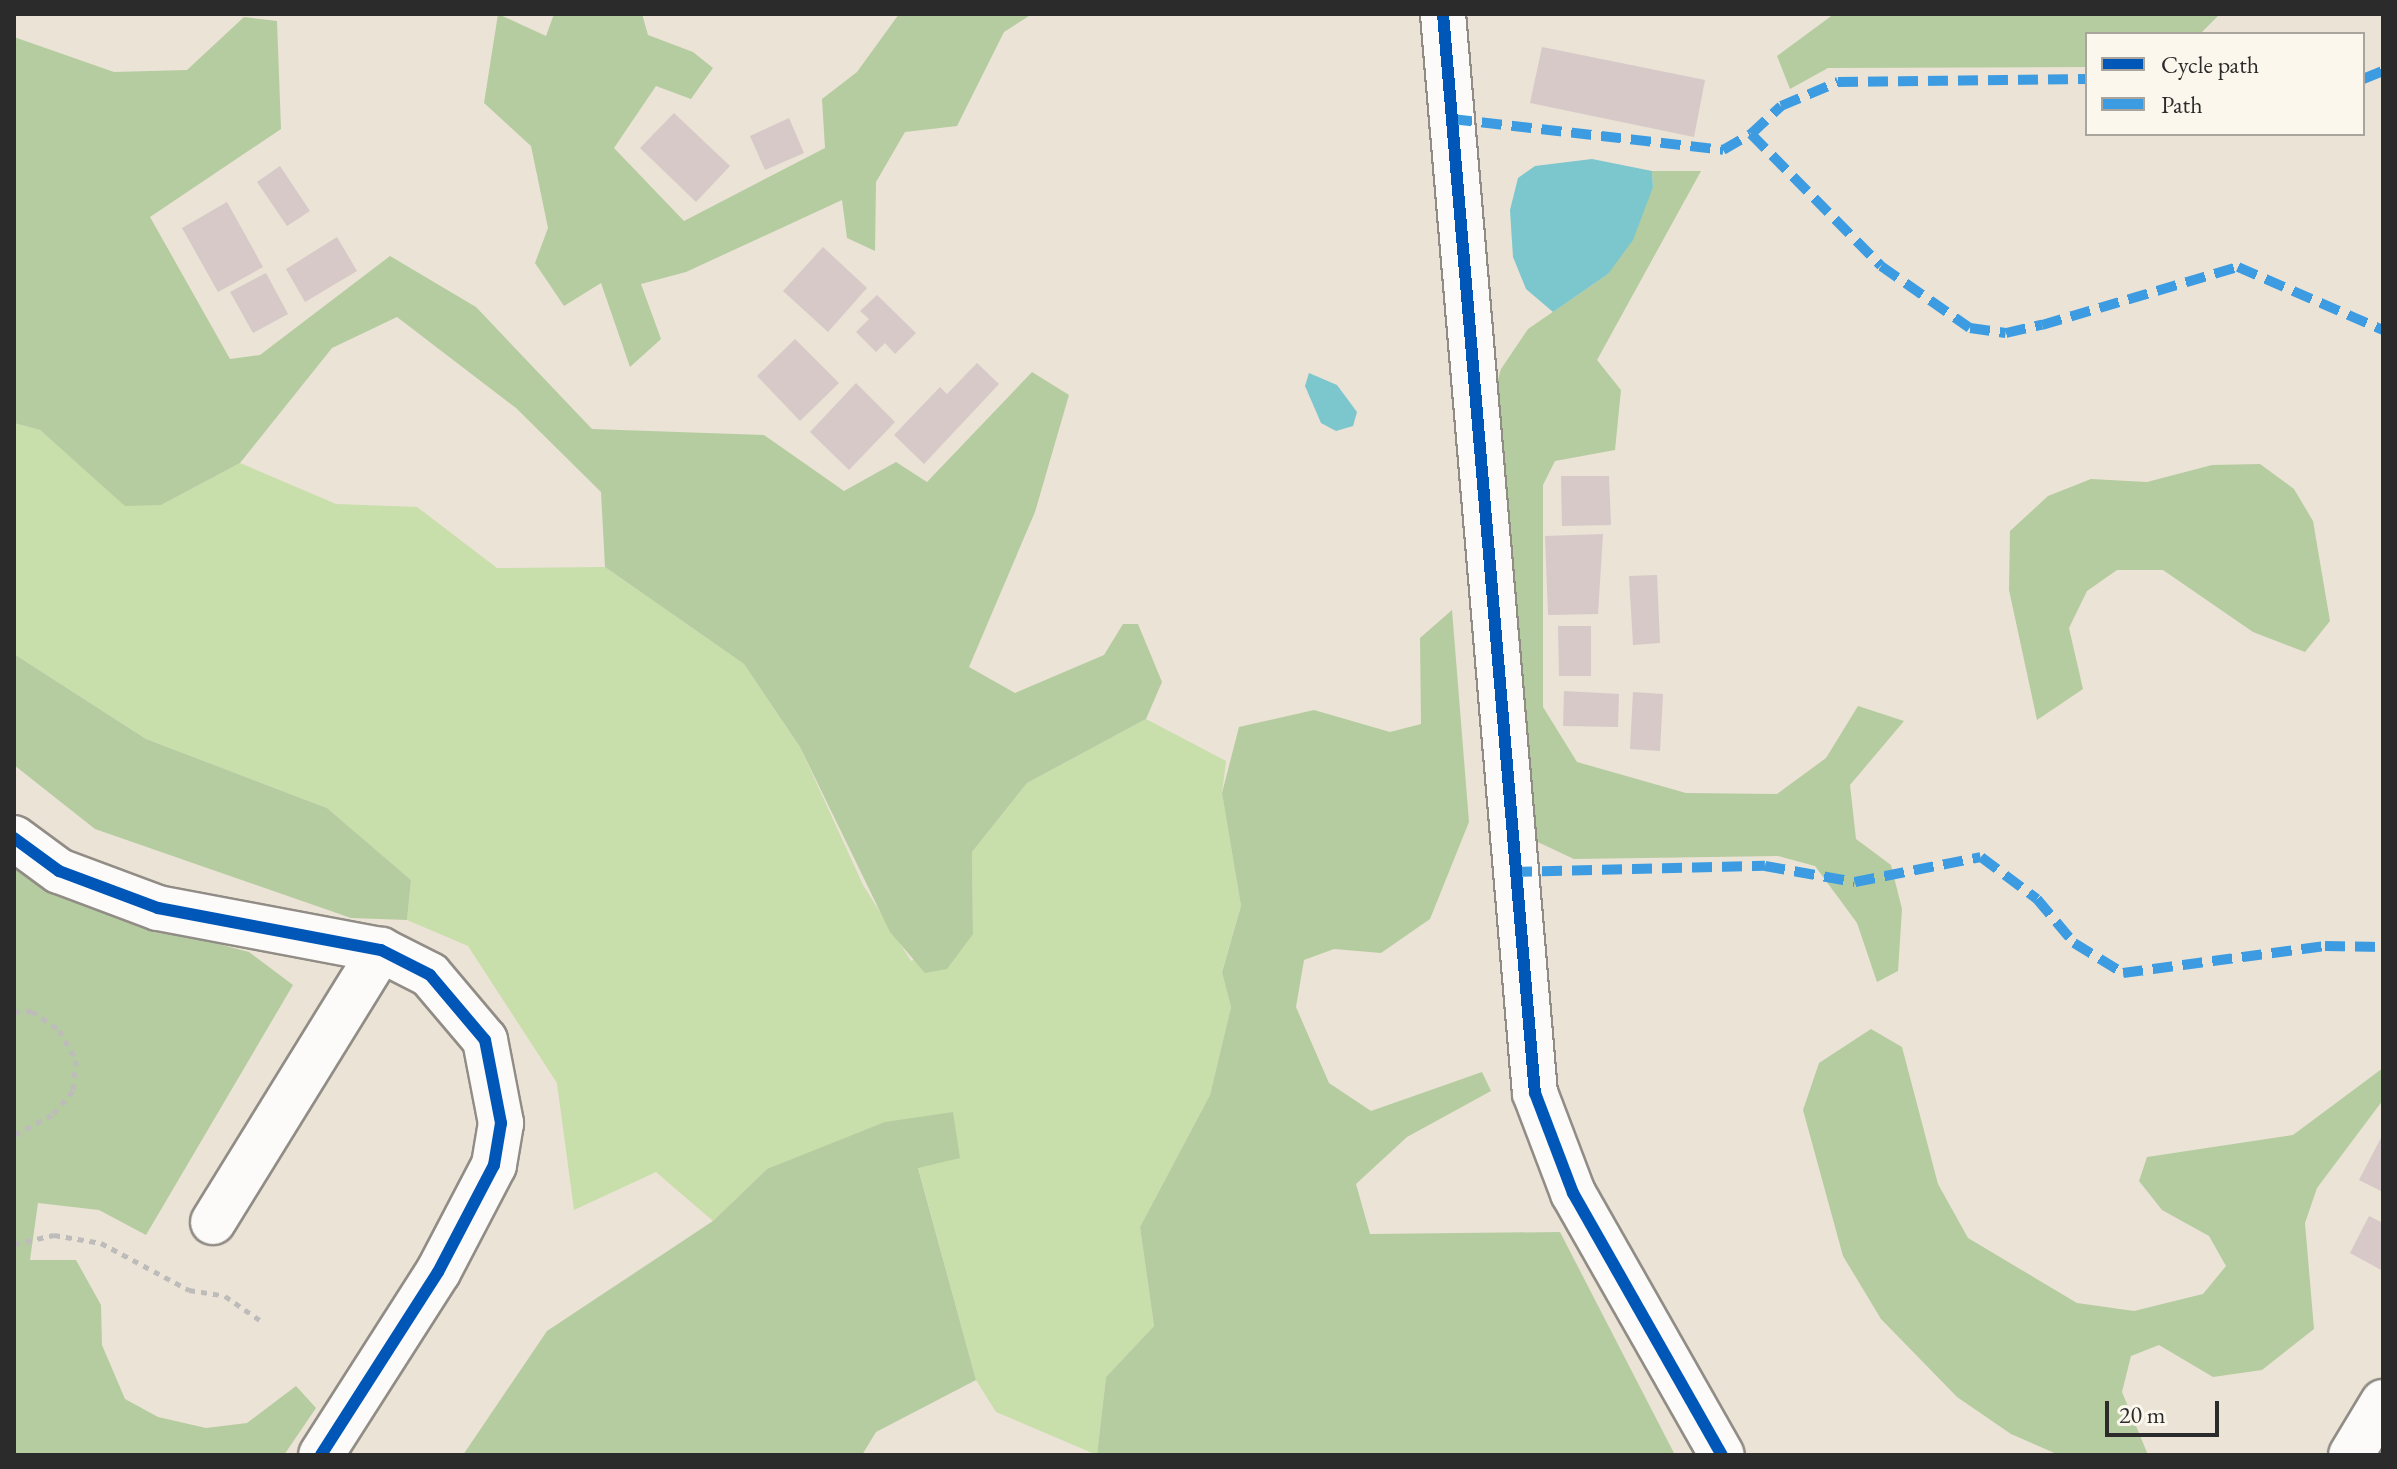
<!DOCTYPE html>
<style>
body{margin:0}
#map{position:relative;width:2397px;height:1469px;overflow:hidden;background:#ebe3d5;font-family:"EB Garamond",serif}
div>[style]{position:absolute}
.green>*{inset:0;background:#c8deab}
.forest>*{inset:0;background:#b5cca0}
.water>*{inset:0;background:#7cc6cd}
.building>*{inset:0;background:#d6c9c8}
.path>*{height:5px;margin-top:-2.5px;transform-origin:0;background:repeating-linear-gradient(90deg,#bdbcba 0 6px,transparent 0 12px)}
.roads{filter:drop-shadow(2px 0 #918d86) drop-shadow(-2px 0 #918d86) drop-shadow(0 2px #918d86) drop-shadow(0 -2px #918d86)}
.minor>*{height:44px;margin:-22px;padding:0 22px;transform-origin:22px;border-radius:22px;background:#fcfbf9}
.quiet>*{height:10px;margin-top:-5px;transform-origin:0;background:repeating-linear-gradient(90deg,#3d9ce1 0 20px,transparent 0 30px)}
.cycleway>*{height:12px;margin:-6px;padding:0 6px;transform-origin:6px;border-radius:6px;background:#0057b8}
span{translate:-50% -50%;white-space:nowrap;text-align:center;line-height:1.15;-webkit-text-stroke:6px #fbf7ec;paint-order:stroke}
.frame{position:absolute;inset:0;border:16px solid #2b2b2b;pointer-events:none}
.legend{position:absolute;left:2085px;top:32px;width:280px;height:104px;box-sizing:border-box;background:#fbf7ec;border:2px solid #a8a59f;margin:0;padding:10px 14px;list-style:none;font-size:24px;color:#2b2b2b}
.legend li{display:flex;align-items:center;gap:16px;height:40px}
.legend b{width:40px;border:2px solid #a8a59f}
.scale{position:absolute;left:2105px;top:1401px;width:114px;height:36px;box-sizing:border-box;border:4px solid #2b2b2b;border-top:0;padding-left:10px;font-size:24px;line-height:28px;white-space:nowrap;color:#2b2b2b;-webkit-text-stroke:6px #fbf7ec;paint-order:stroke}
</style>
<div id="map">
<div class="green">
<i style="clip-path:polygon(14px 423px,40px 430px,125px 505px,161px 505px,240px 463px,336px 504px,417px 507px,497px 568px,605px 567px,744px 664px,800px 747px,863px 885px,911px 961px,973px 934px,972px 852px,1027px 783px,1146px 719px,1226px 761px,1222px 793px,1241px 906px,1222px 971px,1231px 1007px,1210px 1095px,1140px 1227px,1154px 1326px,1106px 1377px,1097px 1455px,996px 1412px,976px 1380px,918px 1167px,767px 1169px,713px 1221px,656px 1172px,574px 1210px,557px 1083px,468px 946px,407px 920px,411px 880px,327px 808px,146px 739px,14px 654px)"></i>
</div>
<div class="forest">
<i style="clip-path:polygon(498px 14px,546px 36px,554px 14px,642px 14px,648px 35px,693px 52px,713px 68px,691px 99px,656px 86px,614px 148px,684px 221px,825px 148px,822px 99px,857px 72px,899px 14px,1032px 14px,1004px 32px,957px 126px,905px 132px,876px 182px,875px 251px,847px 238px,842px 200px,686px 272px,641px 284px,661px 339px,630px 367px,601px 283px,564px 306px,535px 263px,548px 228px,531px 146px,484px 103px)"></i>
<i style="clip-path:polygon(1834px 14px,2220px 14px,2200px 34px,2087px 34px,2087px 67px,1828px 68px,1790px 89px,1777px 56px)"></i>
<i style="clip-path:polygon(244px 17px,277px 21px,281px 129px,150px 217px,230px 359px,260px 355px,390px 256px,476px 307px,592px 429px,764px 435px,844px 491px,896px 462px,927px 482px,1032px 372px,1069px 395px,1035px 512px,969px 667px,1015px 693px,1104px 655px,1123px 624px,1138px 624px,1162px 682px,1146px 719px,1027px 783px,972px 852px,973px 934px,947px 969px,925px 973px,890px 932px,800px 747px,744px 664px,605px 567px,601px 492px,516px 408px,397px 317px,332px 348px,240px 463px,161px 505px,125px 506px,40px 430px,14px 423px,14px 37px,114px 72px,187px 70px)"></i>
<i style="clip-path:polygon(1652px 171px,1701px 171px,1597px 360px,1621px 390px,1615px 450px,1555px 461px,1543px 485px,1543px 707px,1577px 762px,1686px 793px,1777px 794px,1826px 758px,1858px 706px,1904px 721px,1850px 785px,1856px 839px,1891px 865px,1902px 909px,1898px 971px,1877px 982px,1857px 923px,1815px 866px,1778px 856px,1574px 859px,1527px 837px,1490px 407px,1501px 369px,1528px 329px,1608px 274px,1653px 187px)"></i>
<i style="clip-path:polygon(2260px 464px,2294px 489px,2313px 521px,2330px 621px,2305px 652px,2253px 632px,2163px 570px,2117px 570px,2087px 591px,2069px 628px,2083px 689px,2037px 720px,2009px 590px,2010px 531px,2048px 496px,2091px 479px,2147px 482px,2212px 465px)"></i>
<i style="clip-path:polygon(1452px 610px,1469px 822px,1430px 919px,1381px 953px,1334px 949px,1304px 960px,1296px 1007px,1329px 1083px,1371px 1111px,1482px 1072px,1491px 1091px,1407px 1137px,1356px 1184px,1370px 1234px,1560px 1232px,1675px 1455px,1097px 1455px,1106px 1377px,1154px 1326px,1140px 1227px,1210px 1095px,1231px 1007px,1222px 972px,1241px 906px,1222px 793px,1239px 727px,1314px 710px,1390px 732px,1421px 724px,1420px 638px)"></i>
<i style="clip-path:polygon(14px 654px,146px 739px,327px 808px,411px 880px,407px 920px,351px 918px,95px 829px,14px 765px)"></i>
<i style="clip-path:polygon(14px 858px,181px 934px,249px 952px,293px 985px,146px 1235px,99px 1210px,38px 1203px,30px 1260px,76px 1260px,101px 1305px,102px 1345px,125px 1399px,158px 1417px,206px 1428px,247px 1423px,296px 1386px,316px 1408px,284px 1455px,14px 1455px)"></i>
<i style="clip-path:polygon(1871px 1029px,1902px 1047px,1938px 1184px,1968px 1238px,2077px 1303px,2134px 1311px,2203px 1294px,2226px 1266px,2209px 1236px,2162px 1210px,2139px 1181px,2147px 1157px,2293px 1135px,2383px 1068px,2383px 1100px,2317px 1188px,2305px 1223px,2314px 1329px,2262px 1370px,2213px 1377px,2159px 1345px,2131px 1356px,2122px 1392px,2148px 1455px,2059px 1455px,2011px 1434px,1957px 1397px,1881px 1319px,1843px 1256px,1803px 1110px,1819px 1063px)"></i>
<i style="clip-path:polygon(953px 1112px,960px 1158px,918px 1168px,976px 1380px,876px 1432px,862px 1455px,463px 1455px,547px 1331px,713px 1221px,767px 1169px,885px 1122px)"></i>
</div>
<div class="water">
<i style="clip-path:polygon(1592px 159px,1652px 171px,1653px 187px,1633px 240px,1608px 274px,1553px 312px,1526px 289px,1513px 257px,1510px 210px,1518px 178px,1535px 166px)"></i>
<i style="clip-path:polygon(1309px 373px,1337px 385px,1357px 412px,1353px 426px,1336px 431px,1321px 423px,1305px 386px)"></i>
</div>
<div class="building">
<i style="clip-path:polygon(1542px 47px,1705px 80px,1694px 137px,1530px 103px)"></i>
<i style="clip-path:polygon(674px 113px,730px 166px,696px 202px,640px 148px)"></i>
<i style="clip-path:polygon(789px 118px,804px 153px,765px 170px,750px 136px)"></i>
<i style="clip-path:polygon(280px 166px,310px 211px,287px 226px,257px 182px)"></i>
<i style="clip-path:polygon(227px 202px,263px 267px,218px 292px,182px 228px)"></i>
<i style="clip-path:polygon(337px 237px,357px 271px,305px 302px,286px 269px)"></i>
<i style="clip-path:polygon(823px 247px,867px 288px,828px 332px,783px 291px)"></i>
<i style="clip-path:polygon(266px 273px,288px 314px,253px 333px,230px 292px)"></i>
<i style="clip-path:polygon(877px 295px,916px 333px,895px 354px,885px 343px,876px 352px,856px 332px,869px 319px,860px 311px)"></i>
<i style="clip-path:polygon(795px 339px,839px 383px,800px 421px,757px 376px)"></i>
<i style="clip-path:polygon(977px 363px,999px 384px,924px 464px,894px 435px,940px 387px,947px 394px)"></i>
<i style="clip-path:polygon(856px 383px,895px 422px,849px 470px,810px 432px)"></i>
<i style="clip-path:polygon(1561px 476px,1609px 476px,1611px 525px,1562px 526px)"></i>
<i style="clip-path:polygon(1603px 534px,1598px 614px,1548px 615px,1545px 536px)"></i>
<i style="clip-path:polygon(1657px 575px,1660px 643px,1633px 645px,1629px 576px)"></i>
<i style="clip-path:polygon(1558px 626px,1591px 626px,1591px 676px,1559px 676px)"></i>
<i style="clip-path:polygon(1564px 691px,1619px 694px,1618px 727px,1563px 726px)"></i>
<i style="clip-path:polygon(1633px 692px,1663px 694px,1660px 751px,1630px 749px)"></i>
<i style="clip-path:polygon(2383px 1134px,2383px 1192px,2359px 1180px)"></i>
<i style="clip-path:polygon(2369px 1216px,2383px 1223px,2383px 1271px,2350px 1253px)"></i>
</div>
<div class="path">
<i style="left:14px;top:1012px;width:18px;rotate:-3deg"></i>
<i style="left:32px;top:1011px;width:33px;rotate:35deg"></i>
<i style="left:59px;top:1030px;width:34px;rotate:60deg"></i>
<i style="left:76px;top:1060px;width:31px;rotate:96deg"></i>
<i style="left:73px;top:1091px;width:32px;rotate:131deg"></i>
<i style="left:52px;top:1115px;width:43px;rotate:152.2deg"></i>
<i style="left:14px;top:1244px;width:41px;rotate:-12.7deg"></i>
<i style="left:54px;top:1235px;width:48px;rotate:9.7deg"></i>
<i style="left:101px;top:1243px;width:100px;rotate:28.1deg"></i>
<i style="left:189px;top:1290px;width:36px;rotate:9deg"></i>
<i style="left:225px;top:1296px;width:47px;rotate:34.7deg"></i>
</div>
<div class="roads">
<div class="minor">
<i style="left:1443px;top:14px;width:1083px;rotate:85.13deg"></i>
<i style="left:1535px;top:1093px;width:107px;rotate:69.2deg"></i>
<i style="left:1573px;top:1193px;width:301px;rotate:60.4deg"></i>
<i style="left:14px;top:838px;width:56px;rotate:36.3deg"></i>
<i style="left:59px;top:871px;width:106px;rotate:20.5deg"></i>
<i style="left:158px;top:908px;width:227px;rotate:10.7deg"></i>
<i style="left:381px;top:950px;width:55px;rotate:27deg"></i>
<i style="left:430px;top:975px;width:85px;rotate:49.8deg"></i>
<i style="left:485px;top:1040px;width:85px;rotate:79.1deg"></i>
<i style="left:501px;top:1123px;width:43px;rotate:99.5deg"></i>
<i style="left:494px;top:1165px;width:121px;rotate:117.6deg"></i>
<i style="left:438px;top:1272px;width:217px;rotate:122.6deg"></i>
<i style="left:213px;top:1222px;width:320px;rotate:-58.3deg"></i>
<i style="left:2351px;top:1455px;width:62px;rotate:-58.9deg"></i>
</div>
</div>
<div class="quiet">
<i style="left:2363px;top:79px;width:22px;rotate:-22deg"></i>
<i style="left:1452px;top:119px;width:273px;rotate:6.5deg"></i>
<i style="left:1723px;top:150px;width:32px;rotate:-30deg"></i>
<i style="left:1751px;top:134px;width:185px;rotate:45.4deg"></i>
<i style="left:1881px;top:266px;width:108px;rotate:34.9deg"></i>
<i style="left:1970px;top:328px;width:36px;rotate:8deg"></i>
<i style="left:2006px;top:333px;width:37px;rotate:-13deg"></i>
<i style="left:2042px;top:325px;width:204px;rotate:-16.5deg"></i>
<i style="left:2238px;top:267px;width:158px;rotate:23.5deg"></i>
<i style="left:1751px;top:134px;width:41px;rotate:-43deg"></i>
<i style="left:1781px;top:106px;width:62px;rotate:-22.8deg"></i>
<i style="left:1838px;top:82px;width:249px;rotate:-0.7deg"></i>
<i style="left:1512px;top:872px;width:253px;rotate:-1.4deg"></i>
<i style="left:1765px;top:866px;width:91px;rotate:10.1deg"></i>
<i style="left:1855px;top:882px;width:128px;rotate:-11.2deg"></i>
<i style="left:1981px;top:857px;width:70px;rotate:36.9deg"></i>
<i style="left:2037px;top:899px;width:57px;rotate:49.9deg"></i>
<i style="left:2074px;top:943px;width:57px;rotate:31.5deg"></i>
<i style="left:2123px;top:973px;width:204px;rotate:-7.6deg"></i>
<i style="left:2325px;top:946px;width:58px;rotate:1deg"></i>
</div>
<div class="cycleway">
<i style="left:1443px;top:14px;width:1083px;rotate:85.13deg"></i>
<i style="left:1535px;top:1093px;width:107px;rotate:69.2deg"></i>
<i style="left:1573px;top:1193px;width:301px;rotate:60.4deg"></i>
<i style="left:14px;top:838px;width:56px;rotate:36.3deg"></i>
<i style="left:59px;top:871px;width:106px;rotate:20.5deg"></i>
<i style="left:158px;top:908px;width:227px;rotate:10.7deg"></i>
<i style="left:381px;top:950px;width:55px;rotate:27deg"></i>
<i style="left:430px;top:975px;width:85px;rotate:49.8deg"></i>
<i style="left:485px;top:1040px;width:85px;rotate:79.1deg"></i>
<i style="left:501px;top:1123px;width:43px;rotate:99.5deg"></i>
<i style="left:494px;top:1165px;width:121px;rotate:117.6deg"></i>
<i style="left:438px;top:1272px;width:217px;rotate:122.6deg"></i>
</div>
<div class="frame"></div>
<ul class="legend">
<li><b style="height:10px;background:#0057b8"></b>Cycle path</li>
<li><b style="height:10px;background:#3d9ce1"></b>Path</li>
</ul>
<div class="scale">20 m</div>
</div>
